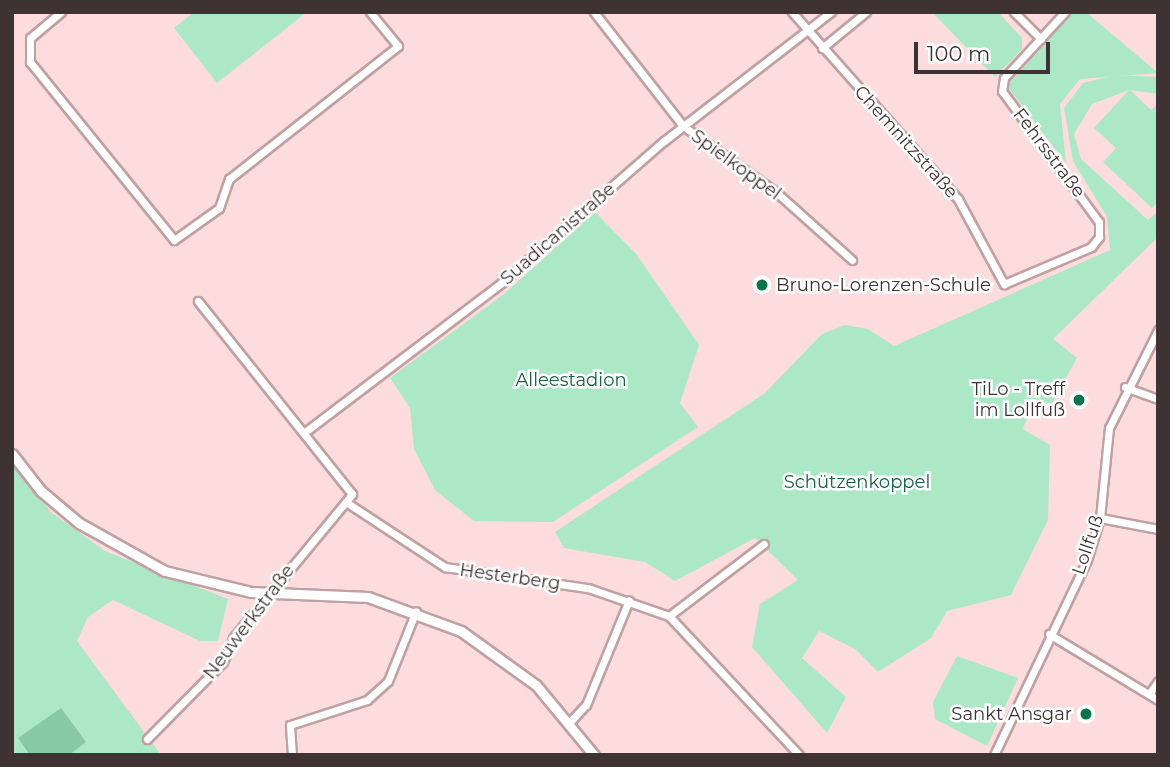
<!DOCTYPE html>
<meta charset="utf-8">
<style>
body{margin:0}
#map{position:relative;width:1170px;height:767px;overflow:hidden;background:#fddcde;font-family:Montserrat,sans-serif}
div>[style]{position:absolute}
.green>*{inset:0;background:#ace8c6}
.water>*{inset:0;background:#88c8a5}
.roads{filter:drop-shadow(2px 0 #c0a1a3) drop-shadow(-2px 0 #c0a1a3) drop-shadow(0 2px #c0a1a3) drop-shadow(0 -2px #c0a1a3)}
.minor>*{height:7px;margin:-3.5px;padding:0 3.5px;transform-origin:3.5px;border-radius:3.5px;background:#fff}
.tertiary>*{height:9px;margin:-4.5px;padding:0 4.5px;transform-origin:4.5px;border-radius:4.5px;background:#fff}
.dots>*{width:19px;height:19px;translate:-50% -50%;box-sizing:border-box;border:4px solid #fff;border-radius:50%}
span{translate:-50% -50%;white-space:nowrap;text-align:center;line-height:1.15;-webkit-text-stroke:5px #fff;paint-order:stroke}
.street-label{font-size:18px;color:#3e3232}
.poi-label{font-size:18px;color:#3e3232}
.left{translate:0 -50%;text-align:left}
.right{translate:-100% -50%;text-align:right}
.park-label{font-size:18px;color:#176241}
.frame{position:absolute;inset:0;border:14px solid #3e3232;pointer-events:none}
.scale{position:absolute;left:914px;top:42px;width:136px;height:32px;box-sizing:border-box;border:4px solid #3e3232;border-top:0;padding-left:9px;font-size:21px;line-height:24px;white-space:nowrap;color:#3e3232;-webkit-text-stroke:5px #fff;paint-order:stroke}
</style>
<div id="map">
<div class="green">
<i style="clip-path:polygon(194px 12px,307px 12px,217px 83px,174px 28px)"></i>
<i style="clip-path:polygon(932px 12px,998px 12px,1022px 38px,1022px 49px,995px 77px)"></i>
<i style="clip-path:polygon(1074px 12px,1086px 12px,1158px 73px,1080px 79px,1060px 104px,1066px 163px,1007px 86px)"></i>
<i style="clip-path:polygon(1115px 75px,1158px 77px,1158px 94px,1130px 90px,1151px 110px,1158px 104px,1158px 202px,1152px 208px,1103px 162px,1116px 148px,1094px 128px,1129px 90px,1092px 104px,1074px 134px,1081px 159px,1148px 220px,1158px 211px,1158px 237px,1053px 339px,1077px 358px,1051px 405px,1035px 399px,1023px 429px,1050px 445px,1048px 520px,1011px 595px,947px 611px,931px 638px,878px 672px,855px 649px,819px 631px,802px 658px,846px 697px,827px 733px,752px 647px,760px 604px,798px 580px,755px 538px,675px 581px,645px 562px,564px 548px,555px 532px,765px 393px,822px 334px,845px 325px,868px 329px,894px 346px,1110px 250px,1107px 217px,1073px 161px,1064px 108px,1083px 83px)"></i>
<i style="clip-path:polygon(595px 212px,637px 255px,699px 345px,680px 403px,698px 427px,553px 522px,474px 521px,435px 490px,414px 449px,410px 408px,390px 378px,504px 294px)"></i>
<i style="clip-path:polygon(12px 465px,51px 512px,105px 551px,228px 599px,218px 641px,200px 641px,113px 600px,88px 617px,77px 641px,161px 755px,12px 755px)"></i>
<i style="clip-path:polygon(957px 656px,1018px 678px,987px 746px,935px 719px,933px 702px)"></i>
</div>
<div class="water">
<i style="clip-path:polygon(61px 708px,86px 742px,69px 755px,30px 755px,18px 738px)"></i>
</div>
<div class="roads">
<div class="minor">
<i style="left:61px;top:12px;width:40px;rotate:140deg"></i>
<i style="left:30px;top:38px;width:24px;rotate:90deg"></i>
<i style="left:30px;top:62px;width:229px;rotate:51deg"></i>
<i style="left:174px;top:240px;width:55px;rotate:-35.4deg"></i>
<i style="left:219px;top:208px;width:31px;rotate:-71deg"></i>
<i style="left:229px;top:179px;width:215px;rotate:-38.2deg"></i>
<i style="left:398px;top:46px;width:44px;rotate:-129.5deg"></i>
<i style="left:594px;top:12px;width:145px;rotate:52deg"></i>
<i style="left:683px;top:126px;width:114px;rotate:35.4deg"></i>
<i style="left:776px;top:192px;width:102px;rotate:41.8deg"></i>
<i style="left:792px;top:12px;width:250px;rotate:48.4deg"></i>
<i style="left:958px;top:199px;width:97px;rotate:61.6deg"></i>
<i style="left:1004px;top:284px;width:95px;rotate:-23deg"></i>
<i style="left:1091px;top:247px;width:13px;rotate:-51deg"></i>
<i style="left:1099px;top:237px;width:15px;rotate:-90deg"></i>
<i style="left:1099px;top:222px;width:163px;rotate:-126.5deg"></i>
<i style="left:1002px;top:91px;width:13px;rotate:-81deg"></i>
<i style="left:1004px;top:78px;width:90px;rotate:-47.3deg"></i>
<i style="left:1014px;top:12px;width:38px;rotate:45deg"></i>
<i style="left:822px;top:48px;width:57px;rotate:-39.3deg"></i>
<i style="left:1125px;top:387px;width:35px;rotate:20deg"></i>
<i style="left:305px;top:432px;width:246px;rotate:-37.2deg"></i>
<i style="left:501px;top:283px;width:216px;rotate:-41.1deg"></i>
<i style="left:664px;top:141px;width:211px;rotate:-37.7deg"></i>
<i style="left:349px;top:504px;width:115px;rotate:33.3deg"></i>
<i style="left:445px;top:567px;width:145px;rotate:8.4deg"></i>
<i style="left:588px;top:588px;width:86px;rotate:19.1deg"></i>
<i style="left:669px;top:616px;width:190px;rotate:46.9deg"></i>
<i style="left:1100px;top:518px;width:59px;rotate:10.7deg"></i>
<i style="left:669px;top:616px;width:119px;rotate:-37.2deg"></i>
<i style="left:1049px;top:634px;width:127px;rotate:31.2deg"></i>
<i style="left:1149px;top:694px;width:16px;rotate:-55deg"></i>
<i style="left:568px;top:724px;width:26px;rotate:-47deg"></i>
<i style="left:586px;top:705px;width:113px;rotate:-67.7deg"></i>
<i style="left:147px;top:739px;width:108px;rotate:-45.4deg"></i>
<i style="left:223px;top:662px;width:26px;rotate:-67deg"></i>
<i style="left:233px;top:638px;width:187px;rotate:-50.4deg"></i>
<i style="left:352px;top:494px;width:247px;rotate:-128.6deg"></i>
<i style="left:292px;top:755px;width:30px;rotate:-94deg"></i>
<i style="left:290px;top:725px;width:81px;rotate:-18deg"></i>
<i style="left:367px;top:700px;width:28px;rotate:-42deg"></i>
<i style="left:388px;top:681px;width:75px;rotate:-68.2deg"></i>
<i style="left:994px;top:755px;width:216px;rotate:-64.5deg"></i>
<i style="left:1087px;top:560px;width:44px;rotate:-72.8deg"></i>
<i style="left:1100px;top:518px;width:90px;rotate:-84.3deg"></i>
<i style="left:1109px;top:428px;width:110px;rotate:-63.4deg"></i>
</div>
<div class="tertiary">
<i style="left:12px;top:454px;width:47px;rotate:51.9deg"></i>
<i style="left:41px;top:491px;width:50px;rotate:40.1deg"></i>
<i style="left:79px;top:523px;width:98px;rotate:29.2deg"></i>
<i style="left:165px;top:571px;width:89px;rotate:13.7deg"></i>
<i style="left:251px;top:592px;width:117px;rotate:2.4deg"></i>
<i style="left:368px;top:597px;width:99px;rotate:20.1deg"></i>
<i style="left:461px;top:631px;width:92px;rotate:35.8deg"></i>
<i style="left:536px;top:685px;width:91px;rotate:50.4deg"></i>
</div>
</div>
<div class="dots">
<i style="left:762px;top:285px;background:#0c734b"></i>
<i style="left:1079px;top:400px;background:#0c734b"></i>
<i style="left:1086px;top:714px;background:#0c734b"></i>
</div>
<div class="street-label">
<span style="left:906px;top:142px;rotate:48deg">Chemnitzstraße</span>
<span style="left:1049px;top:153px;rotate:53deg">Fehrsstraße</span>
<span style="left:736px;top:165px;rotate:36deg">Spielkoppel</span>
<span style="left:558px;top:234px;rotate:-41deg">Suadicanistraße</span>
<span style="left:1088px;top:545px;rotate:-71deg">Lollfuß</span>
<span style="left:510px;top:577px;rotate:8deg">Hesterberg</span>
<span style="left:249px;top:622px;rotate:-53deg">Neuwerkstraße</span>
</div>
<div class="poi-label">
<span class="left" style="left:776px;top:285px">Bruno-Lorenzen-Schule</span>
<span class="right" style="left:1065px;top:400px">TiLo - Treff<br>im Lollfuß</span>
<span class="right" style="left:1072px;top:714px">Sankt Ansgar</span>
</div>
<div class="park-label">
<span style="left:571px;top:380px">Alleestadion</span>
<span style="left:857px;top:482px">Schützenkoppel</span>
</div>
<div class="frame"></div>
<div class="scale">100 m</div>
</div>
